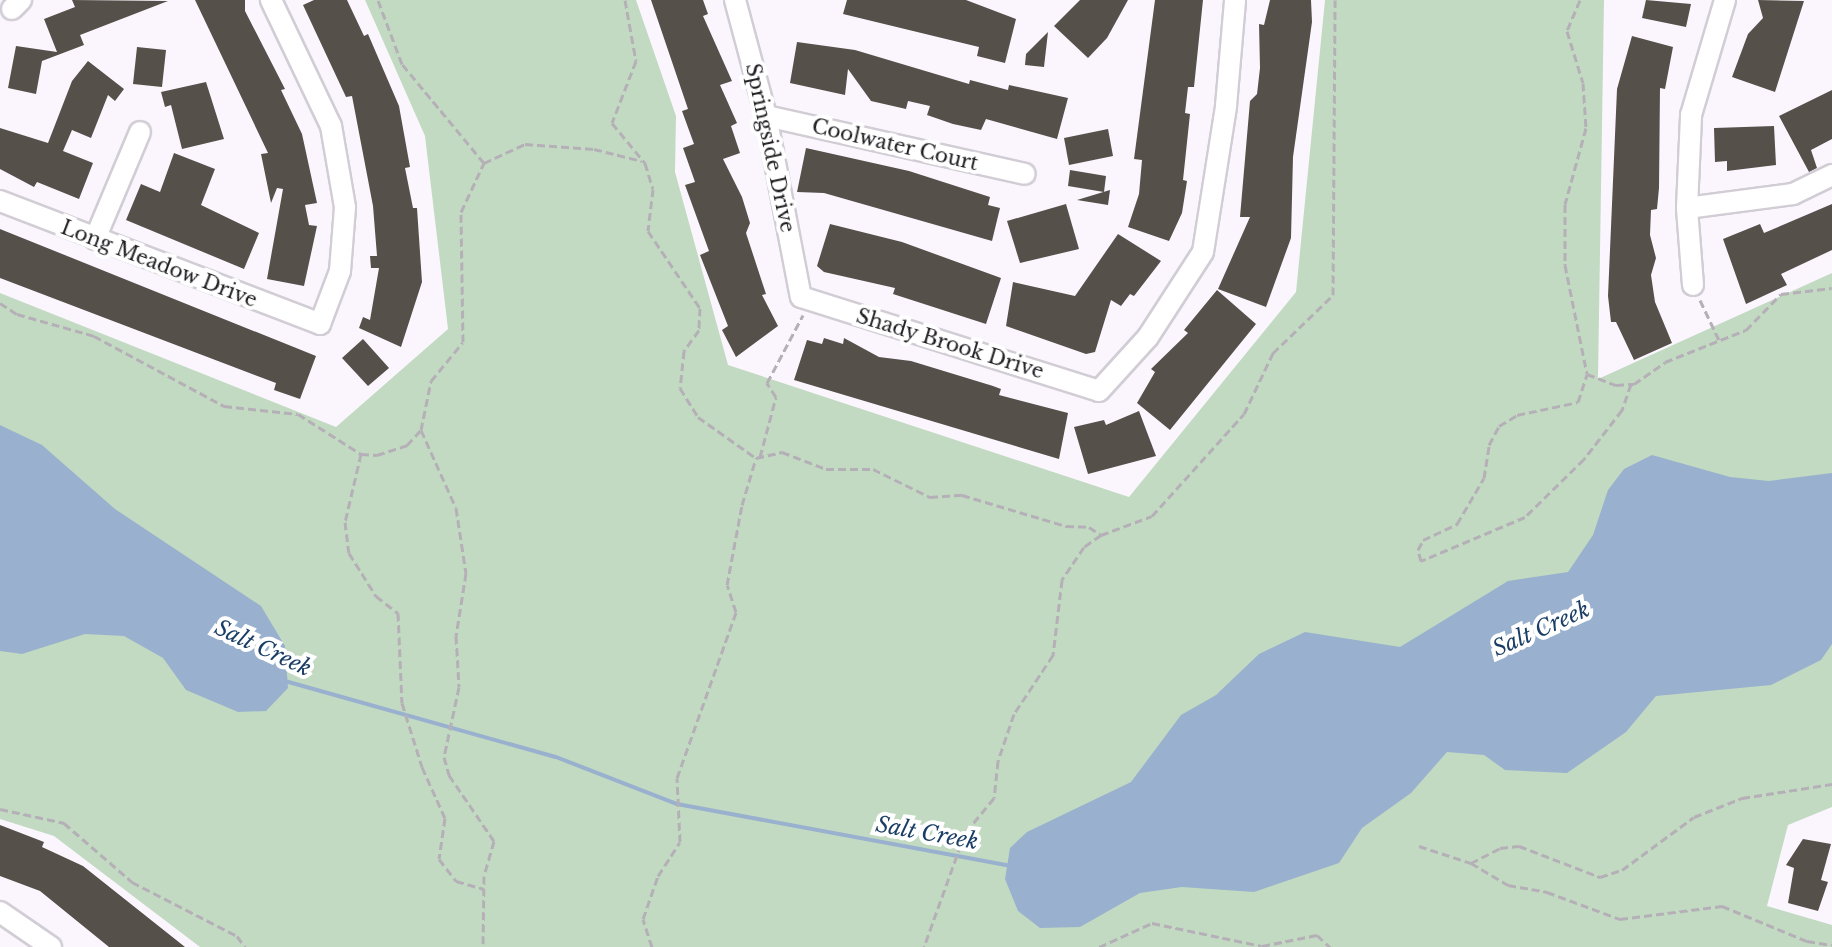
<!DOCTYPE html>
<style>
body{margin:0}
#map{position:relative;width:1832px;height:947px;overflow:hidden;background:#fbf6fe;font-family:"Libre Baskerville",serif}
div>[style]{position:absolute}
.green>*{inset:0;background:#c2dac1}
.water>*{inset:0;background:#99b1ce}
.stream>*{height:4px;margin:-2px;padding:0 2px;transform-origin:2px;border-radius:2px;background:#99b1ce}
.building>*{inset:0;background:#56504a}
.path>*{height:3px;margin-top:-1.5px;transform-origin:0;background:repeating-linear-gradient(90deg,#b5b0b7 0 8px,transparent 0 12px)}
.roads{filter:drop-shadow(2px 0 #d2cdd5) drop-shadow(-2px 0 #d2cdd5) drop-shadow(0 2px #d2cdd5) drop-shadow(0 -2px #d2cdd5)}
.minor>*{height:20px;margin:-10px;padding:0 10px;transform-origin:10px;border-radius:10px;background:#fff}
span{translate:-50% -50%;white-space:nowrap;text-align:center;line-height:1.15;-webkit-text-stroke:8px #fff;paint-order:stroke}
.street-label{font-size:20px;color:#201e21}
.water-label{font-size:22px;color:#1a3e65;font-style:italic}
</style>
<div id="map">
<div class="green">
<i style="clip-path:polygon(365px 0,636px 0,676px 116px,675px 172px,728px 365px,1129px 497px,1296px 292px,1325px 0,1604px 0,1598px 379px,1832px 273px,1832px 807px,1788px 825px,1767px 906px,1832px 925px,1832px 947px,200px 947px,54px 836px,0 819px,0 293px,336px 427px,448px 329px,425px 136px)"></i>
</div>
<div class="water">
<i style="clip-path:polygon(0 425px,42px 445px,115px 509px,261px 606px,285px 646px,288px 688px,266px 711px,238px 712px,186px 690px,163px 658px,124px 636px,85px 634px,22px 654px,0 651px)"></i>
<i style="clip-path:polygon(1652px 455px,1730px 477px,1769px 481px,1832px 473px,1832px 644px,1821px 660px,1771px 685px,1656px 696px,1626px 732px,1567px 773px,1505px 770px,1484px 755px,1447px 752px,1411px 793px,1362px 828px,1339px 863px,1254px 892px,1182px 887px,1140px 893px,1080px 927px,1040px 928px,1018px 911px,1005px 879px,1010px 848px,1027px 832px,1131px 782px,1181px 715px,1216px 695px,1259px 654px,1305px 632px,1400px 647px,1508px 581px,1568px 572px,1593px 535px,1608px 490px,1624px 469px)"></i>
</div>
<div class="stream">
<i style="left:285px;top:681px;width:281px;rotate:15.7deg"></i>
<i style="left:556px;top:757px;width:130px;rotate:21.2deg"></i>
<i style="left:677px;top:804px;width:340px;rotate:10.5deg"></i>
</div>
<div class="building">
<i style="clip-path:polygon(72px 0,168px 1px,80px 35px,84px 45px,42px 61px,36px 94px,8px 88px,16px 46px,57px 52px,44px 19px,75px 7px)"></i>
<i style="clip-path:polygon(195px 0,245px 0,245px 11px,285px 89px,281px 90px,302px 134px,317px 203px,305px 205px,309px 225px,317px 226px,304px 286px,267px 279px,283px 189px,277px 188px,271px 203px,261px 154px,268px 153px)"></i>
<i style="clip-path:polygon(314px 0,347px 0,364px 36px,368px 34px,399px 106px,410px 167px,405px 168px,413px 208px,417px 208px,422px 282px,401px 347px,359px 328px,363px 317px,370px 320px,379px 268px,371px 268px,370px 256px,377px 256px,373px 206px,352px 96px,346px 97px,303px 5px)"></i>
<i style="clip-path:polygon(651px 0,703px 0,708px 14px,703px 16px,732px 81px,720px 85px,737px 123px,731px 126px,740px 153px,723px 159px,742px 197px,750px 223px,746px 233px,766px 294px,762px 295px,778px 326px,736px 357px,722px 330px,728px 326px,700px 255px,709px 251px,685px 185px,695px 182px,683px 148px,694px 144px,682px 111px,688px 109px)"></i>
<i style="clip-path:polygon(847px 0,966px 0,1016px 19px,1005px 63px,977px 56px,979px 47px,843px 14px)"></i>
<i style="clip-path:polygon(1080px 0,1128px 0,1107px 38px,1088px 58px,1054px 26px)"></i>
<i style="clip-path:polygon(1155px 0,1203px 0,1194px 87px,1188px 87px,1185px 113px,1190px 114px,1183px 180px,1187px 181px,1182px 213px,1169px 241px,1128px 227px,1139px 194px,1142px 160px,1134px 159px)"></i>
<i style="clip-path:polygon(1270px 0,1311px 0,1312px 22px,1293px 157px,1291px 238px,1266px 307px,1218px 289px,1250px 217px,1240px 217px,1250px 101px,1257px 94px,1260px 68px,1259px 24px,1264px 25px)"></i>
<i style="clip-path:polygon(1646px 0,1691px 4px,1686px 27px,1642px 18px)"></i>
<i style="clip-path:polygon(1758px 0,1804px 1px,1775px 92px,1732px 77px,1748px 34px,1763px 18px)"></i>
<i style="clip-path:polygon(1048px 32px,1044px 67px,1025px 65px,1026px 54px)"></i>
<i style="clip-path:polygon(1632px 36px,1673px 47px,1665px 89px,1660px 88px,1659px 188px,1657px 209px,1651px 210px,1650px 235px,1656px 258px,1651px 275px,1655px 302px,1672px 343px,1634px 360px,1616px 322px,1611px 322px,1608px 296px,1617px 89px)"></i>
<i style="clip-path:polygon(797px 42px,855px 50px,969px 84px,970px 80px,1008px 90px,1009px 85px,1068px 98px,1057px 139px,986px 119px,981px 130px,953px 124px,927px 115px,930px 106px,908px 101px,906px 109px,871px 101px,848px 69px,845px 95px,790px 83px)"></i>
<i style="clip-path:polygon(137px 47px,166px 50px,162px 87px,133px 84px)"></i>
<i style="clip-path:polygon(88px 61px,124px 89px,115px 101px,108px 95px,91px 138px,72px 130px,63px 151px,93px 163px,79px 199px,37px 182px,34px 187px,0 169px,0 128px,48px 143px,72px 81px)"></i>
<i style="clip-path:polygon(206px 82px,224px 139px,182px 149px,171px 105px,165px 107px,161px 92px)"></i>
<i style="clip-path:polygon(1832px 90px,1832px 139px,1811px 150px,1817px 168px,1809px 172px,1779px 116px)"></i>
<i style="clip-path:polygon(1774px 126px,1776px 165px,1727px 171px,1727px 161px,1715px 162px,1714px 128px)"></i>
<i style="clip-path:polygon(1108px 129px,1113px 156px,1069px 165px,1064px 138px)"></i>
<i style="clip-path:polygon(806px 148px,909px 171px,990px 197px,988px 205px,1000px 208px,992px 241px,824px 193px,797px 192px)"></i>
<i style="clip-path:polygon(174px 153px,215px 169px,201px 205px,259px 233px,244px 269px,126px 220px,141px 184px,160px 192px)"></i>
<i style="clip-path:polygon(1070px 170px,1106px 176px,1104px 192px,1068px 186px)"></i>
<i style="clip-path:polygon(1110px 190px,1108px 205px,1077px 200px)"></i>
<i style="clip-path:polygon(1066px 204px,1079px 249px,1020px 263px,1007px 221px)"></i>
<i style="clip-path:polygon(1832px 204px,1832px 250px,1781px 274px,1787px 285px,1746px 304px,1723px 239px,1760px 224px,1764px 233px)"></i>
<i style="clip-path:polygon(830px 224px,902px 242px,1001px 278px,986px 324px,893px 294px,895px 288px,824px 272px,817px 266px)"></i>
<i style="clip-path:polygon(0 229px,316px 356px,300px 399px,274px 390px,276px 383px,0 278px)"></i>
<i style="clip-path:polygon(1118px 234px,1161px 261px,1134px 296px,1130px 294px,1121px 306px,1111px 300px,1095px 352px,1086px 354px,1006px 326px,1013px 282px,1075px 296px)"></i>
<i style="clip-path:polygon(1217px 290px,1256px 324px,1170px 430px,1137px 403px,1155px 372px,1151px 369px,1188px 333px,1184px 330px)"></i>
<i style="clip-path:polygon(824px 338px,843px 344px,844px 338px,879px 357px,911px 361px,993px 386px,1001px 389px,999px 395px,1068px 413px,1059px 459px,794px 380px,807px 340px,822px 344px)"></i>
<i style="clip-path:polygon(363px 339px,389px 368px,368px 386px,342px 358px)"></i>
<i style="clip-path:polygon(1139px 411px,1156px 456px,1088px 474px,1074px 427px,1104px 420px,1106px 425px)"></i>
<i style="clip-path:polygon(0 825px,44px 842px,42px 847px,83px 866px,185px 947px,109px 947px,40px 891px,0 876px)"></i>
<i style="clip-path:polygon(1803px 839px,1831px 844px,1821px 880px,1828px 882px,1818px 911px,1788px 903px,1794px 868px,1786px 865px)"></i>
</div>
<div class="path">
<i style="left:625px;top:0;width:62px;rotate:79.8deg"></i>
<i style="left:636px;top:61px;width:66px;rotate:111.2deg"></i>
<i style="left:612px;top:123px;width:52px;rotate:50.5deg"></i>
<i style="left:645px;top:163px;width:27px;rotate:73deg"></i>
<i style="left:653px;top:189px;width:42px;rotate:96.8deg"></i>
<i style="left:648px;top:231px;width:93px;rotate:56deg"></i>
<i style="left:700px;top:308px;width:22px;rotate:93deg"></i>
<i style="left:699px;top:330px;width:26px;rotate:126deg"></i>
<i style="left:684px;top:351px;width:37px;rotate:96deg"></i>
<i style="left:680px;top:388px;width:34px;rotate:58deg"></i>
<i style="left:698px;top:417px;width:71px;rotate:35.3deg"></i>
<i style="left:1580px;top:0;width:34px;rotate:113deg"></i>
<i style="left:1567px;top:31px;width:54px;rotate:72.9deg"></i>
<i style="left:1583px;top:83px;width:45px;rotate:86.2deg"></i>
<i style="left:1586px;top:128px;width:79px;rotate:105.4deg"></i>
<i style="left:1565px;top:204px;width:61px;rotate:90deg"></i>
<i style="left:1565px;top:265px;width:111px;rotate:78.6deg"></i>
<i style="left:484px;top:163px;width:45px;rotate:-24.9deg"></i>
<i style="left:525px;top:144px;width:69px;rotate:4.1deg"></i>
<i style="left:594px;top:149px;width:49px;rotate:14deg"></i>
<i style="left:1700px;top:300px;width:44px;rotate:64.6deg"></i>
<i style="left:0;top:303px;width:20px;rotate:33deg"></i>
<i style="left:17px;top:314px;width:80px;rotate:15.9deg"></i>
<i style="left:94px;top:336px;width:148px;rotate:28.3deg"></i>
<i style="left:224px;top:406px;width:74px;rotate:6.2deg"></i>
<i style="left:298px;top:414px;width:75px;rotate:32.4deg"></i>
<i style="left:361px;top:454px;width:16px;rotate:4deg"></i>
<i style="left:377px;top:455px;width:32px;rotate:-18deg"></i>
<i style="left:407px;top:445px;width:21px;rotate:-47deg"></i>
<i style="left:421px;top:430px;width:50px;rotate:-78.5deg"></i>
<i style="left:431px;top:381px;width:50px;rotate:-50.6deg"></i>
<i style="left:463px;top:342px;width:130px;rotate:-90.9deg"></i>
<i style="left:461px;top:212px;width:54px;rotate:-64.9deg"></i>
<i style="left:484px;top:163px;width:129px;rotate:-129.6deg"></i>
<i style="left:402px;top:64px;width:68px;rotate:-110.6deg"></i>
<i style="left:1631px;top:384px;width:28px;rotate:109deg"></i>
<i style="left:1622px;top:410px;width:62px;rotate:127.8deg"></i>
<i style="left:1584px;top:459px;width:83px;rotate:135.5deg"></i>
<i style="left:1525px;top:517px;width:113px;rotate:157.1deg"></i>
<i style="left:1421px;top:561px;width:11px;rotate:-105deg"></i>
<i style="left:1418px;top:550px;width:11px;rotate:-63deg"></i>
<i style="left:1423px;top:540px;width:38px;rotate:-25deg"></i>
<i style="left:1457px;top:524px;width:53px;rotate:-59.6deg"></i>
<i style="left:1484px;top:478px;width:33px;rotate:-81deg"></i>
<i style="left:1489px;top:445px;width:21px;rotate:-62deg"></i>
<i style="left:1499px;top:426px;width:21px;rotate:-31deg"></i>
<i style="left:1517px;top:415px;width:62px;rotate:-12deg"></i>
<i style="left:1578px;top:402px;width:29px;rotate:-72deg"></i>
<i style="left:1587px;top:374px;width:31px;rotate:21deg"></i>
<i style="left:1616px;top:385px;width:15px;rotate:-4deg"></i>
<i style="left:1631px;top:384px;width:3px"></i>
<i style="left:1634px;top:384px;width:38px;rotate:-35deg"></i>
<i style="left:1665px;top:362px;width:87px;rotate:-21.6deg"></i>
<i style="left:1746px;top:330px;width:50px;rotate:-45.8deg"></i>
<i style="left:1781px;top:294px;width:51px;rotate:-6.7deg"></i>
<i style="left:421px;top:430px;width:85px;rotate:65.8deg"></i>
<i style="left:456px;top:508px;width:66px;rotate:81.3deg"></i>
<i style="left:466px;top:573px;width:64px;rotate:99deg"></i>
<i style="left:456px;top:636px;width:51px;rotate:86.6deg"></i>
<i style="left:459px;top:687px;width:72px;rotate:102.1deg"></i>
<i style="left:444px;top:757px;width:19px;rotate:74deg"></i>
<i style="left:449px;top:775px;width:80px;rotate:55.7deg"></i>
<i style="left:494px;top:841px;width:36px;rotate:106deg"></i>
<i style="left:484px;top:876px;width:71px;rotate:90.8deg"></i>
<i style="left:361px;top:454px;width:70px;rotate:103.2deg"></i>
<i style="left:345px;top:522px;width:31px;rotate:83deg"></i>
<i style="left:349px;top:553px;width:51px;rotate:57.9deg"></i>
<i style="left:376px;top:596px;width:28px;rotate:38deg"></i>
<i style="left:398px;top:613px;width:90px;rotate:87.5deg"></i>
<i style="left:402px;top:703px;width:67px;rotate:72.6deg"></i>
<i style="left:422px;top:767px;width:56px;rotate:65.7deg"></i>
<i style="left:445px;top:818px;width:41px;rotate:98.3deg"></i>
<i style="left:439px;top:859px;width:28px;rotate:52deg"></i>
<i style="left:456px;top:881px;width:29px;rotate:16deg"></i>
<i style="left:760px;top:457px;width:62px;rotate:-75.1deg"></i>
<i style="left:776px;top:397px;width:17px;rotate:-123deg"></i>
<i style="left:767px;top:383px;width:77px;rotate:-62.1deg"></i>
<i style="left:1101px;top:535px;width:54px;rotate:-20.4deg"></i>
<i style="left:1152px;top:516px;width:137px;rotate:-48deg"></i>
<i style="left:1244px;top:414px;width:68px;rotate:-64.6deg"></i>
<i style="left:1273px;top:353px;width:83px;rotate:-44deg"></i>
<i style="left:1333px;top:295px;width:295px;rotate:-89.6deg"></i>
<i style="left:0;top:809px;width:66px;rotate:12.3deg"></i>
<i style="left:64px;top:823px;width:90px;rotate:40.9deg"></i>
<i style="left:132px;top:882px;width:118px;rotate:27.2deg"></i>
<i style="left:237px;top:936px;width:14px;rotate:54deg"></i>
<i style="left:1419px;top:846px;width:55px;rotate:18.1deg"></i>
<i style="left:1471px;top:863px;width:43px;rotate:30.7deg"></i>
<i style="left:1508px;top:885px;width:40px;rotate:10deg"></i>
<i style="left:1547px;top:892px;width:78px;rotate:20.3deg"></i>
<i style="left:1620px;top:919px;width:103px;rotate:-7.3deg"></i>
<i style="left:1722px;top:906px;width:92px;rotate:22.4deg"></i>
<i style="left:1807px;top:941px;width:25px;rotate:9deg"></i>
<i style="left:1471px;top:863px;width:33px;rotate:-27deg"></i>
<i style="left:1500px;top:848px;width:19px;rotate:-6deg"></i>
<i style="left:1519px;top:846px;width:87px;rotate:20.9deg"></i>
<i style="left:1600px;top:877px;width:23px;rotate:-18deg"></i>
<i style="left:1622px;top:870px;width:89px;rotate:-36.4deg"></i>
<i style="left:1694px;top:817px;width:52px;rotate:-21.6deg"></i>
<i style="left:1742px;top:798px;width:91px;rotate:-8.8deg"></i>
<i style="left:652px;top:947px;width:29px;rotate:-108deg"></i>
<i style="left:643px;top:919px;width:46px;rotate:-70.8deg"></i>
<i style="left:658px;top:876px;width:40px;rotate:-57.1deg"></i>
<i style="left:680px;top:842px;width:64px;rotate:-92.7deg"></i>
<i style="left:677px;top:778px;width:176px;rotate:-70.4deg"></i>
<i style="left:736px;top:612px;width:28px;rotate:-108deg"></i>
<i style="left:727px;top:585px;width:81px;rotate:-79.4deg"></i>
<i style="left:742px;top:505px;width:49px;rotate:-73.4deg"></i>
<i style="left:756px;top:458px;width:27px;rotate:-13deg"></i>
<i style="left:782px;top:452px;width:47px;rotate:21.1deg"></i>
<i style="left:826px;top:469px;width:47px"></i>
<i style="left:873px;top:469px;width:64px;rotate:26.2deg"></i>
<i style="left:930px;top:497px;width:32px;rotate:-4deg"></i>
<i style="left:962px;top:495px;width:109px;rotate:16.6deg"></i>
<i style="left:1066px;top:526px;width:23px;rotate:2deg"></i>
<i style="left:1089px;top:527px;width:14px;rotate:34deg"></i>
<i style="left:1101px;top:535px;width:21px;rotate:145deg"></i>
<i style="left:1084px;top:547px;width:40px;rotate:124deg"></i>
<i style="left:1062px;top:580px;width:76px;rotate:96.8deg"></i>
<i style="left:1053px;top:655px;width:71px;rotate:123.5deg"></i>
<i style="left:1014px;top:714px;width:50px;rotate:108.8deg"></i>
<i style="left:998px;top:761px;width:37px;rotate:96deg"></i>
<i style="left:994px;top:798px;width:45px;rotate:129.6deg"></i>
<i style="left:965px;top:833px;width:121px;rotate:109.8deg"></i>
<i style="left:1099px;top:947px;width:58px;rotate:-24.4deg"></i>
<i style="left:1152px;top:923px;width:112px;rotate:11.8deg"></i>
<i style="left:1262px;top:946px;width:56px;rotate:-11.3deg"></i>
<i style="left:1317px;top:935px;width:18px;rotate:43deg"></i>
</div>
<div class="roads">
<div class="minor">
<i style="left:735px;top:0;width:120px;rotate:75deg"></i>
<i style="left:766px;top:116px;width:184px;rotate:79.1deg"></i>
<i style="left:801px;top:297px;width:312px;rotate:17.5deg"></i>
<i style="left:1099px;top:391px;width:73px;rotate:-47.8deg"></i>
<i style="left:1148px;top:337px;width:101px;rotate:-57.1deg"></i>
<i style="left:1203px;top:252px;width:148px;rotate:-81deg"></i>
<i style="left:1226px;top:106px;width:106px;rotate:-85.1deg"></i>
<i style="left:12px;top:9px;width:13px;rotate:-45deg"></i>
<i style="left:766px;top:116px;width:265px;rotate:12.6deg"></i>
<i style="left:0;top:201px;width:343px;rotate:21deg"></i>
<i style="left:320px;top:324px;width:57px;rotate:-69.3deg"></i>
<i style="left:340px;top:271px;width:64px;rotate:-85.5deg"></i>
<i style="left:345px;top:207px;width:82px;rotate:-99.8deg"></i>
<i style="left:331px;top:126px;width:140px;rotate:-115.5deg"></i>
<i style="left:1687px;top:208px;width:107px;rotate:-7.5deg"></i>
<i style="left:1793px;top:194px;width:43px;rotate:-26deg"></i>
<i style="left:95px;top:239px;width:116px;rotate:-67.2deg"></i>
<i style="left:1693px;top:285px;width:77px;rotate:-94.5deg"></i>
<i style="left:1687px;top:208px;width:93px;rotate:-87.5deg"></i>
<i style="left:1691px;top:115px;width:120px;rotate:-73.5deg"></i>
<i style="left:0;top:912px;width:62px;rotate:34.5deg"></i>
</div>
</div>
<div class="street-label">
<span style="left:895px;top:145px;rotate:13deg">Coolwater Court</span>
<span style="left:770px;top:148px;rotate:78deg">Springside Drive</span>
<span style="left:159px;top:264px;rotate:21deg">Long Meadow Drive</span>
<span style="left:950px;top:344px;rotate:17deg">Shady Brook Drive</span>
</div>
<div class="water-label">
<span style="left:1541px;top:629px;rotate:-24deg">Salt Creek</span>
<span style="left:263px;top:648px;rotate:25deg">Salt Creek</span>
<span style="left:927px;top:833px;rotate:10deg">Salt Creek</span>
</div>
</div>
